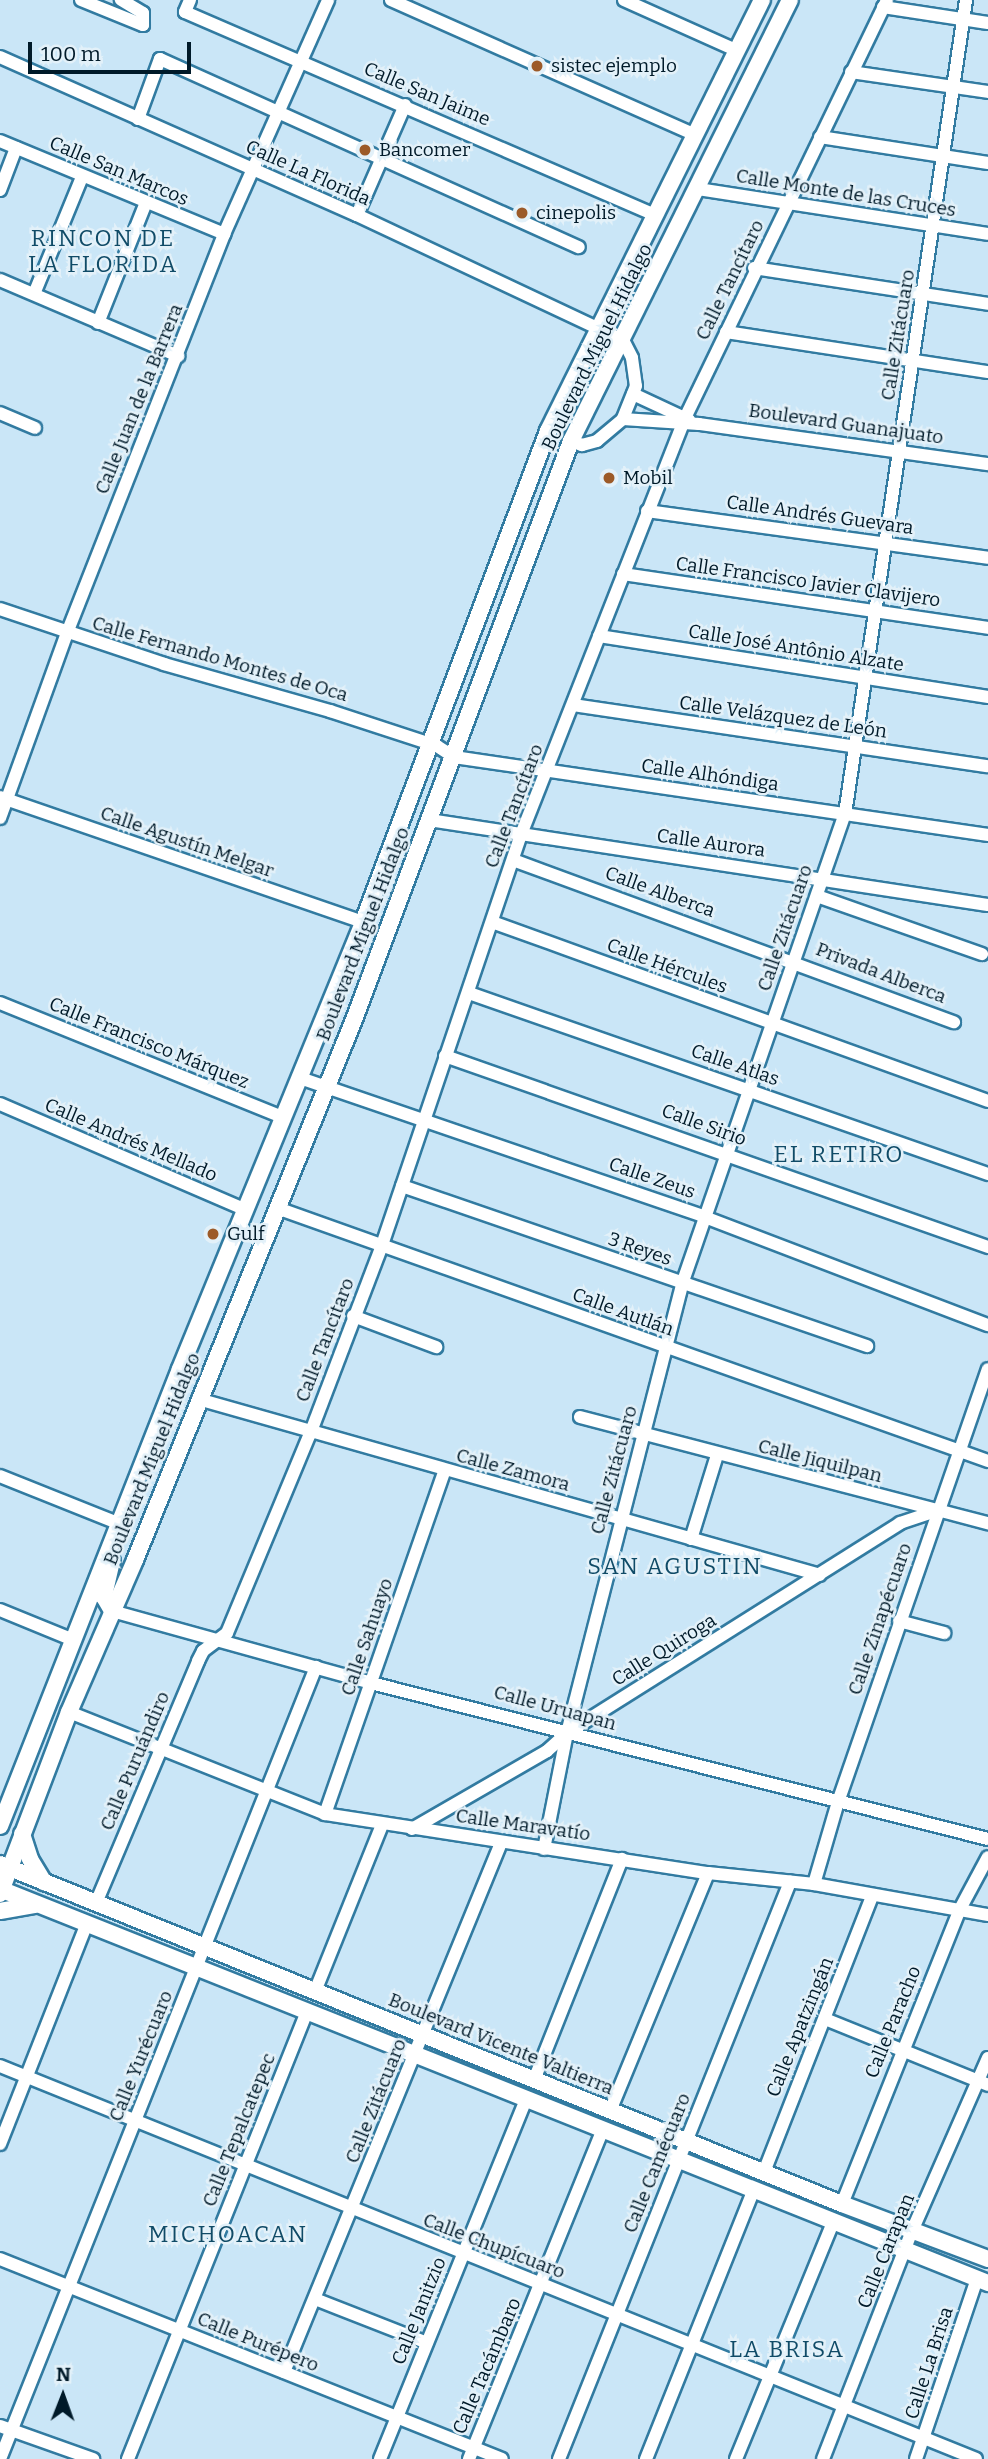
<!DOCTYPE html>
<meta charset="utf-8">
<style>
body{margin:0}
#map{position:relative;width:988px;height:2459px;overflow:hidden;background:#cae6f7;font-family:Bitter,serif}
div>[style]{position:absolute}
.roads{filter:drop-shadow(2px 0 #327ba1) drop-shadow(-2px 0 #327ba1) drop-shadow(0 2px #327ba1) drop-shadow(0 -2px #327ba1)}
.minor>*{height:12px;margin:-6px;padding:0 6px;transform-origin:6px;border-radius:6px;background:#fff}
.major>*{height:16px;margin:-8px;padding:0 8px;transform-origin:8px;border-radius:8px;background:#fff}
.dots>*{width:19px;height:19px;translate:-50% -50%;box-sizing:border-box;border:4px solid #e3f1f9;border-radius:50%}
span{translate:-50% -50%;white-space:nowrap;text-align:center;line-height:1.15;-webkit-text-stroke:5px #e3f1f9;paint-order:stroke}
.poi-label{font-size:19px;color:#001a29}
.left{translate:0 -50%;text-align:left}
.street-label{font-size:19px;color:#001a29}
.quarter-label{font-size:23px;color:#104b67;letter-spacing:2px}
.north{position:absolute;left:28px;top:2361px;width:70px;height:70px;-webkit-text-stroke:5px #e3f1f9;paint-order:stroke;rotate:1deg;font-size:19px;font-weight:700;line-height:28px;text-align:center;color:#001a29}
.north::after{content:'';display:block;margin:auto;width:24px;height:32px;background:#001a29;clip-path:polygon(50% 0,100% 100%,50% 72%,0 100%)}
.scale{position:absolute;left:28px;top:42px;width:163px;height:32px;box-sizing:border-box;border:4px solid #001a29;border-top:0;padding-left:9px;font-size:21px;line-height:24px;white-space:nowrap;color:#001a29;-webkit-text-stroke:5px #e3f1f9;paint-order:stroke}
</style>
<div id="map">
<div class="roads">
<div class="minor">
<i style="left:81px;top:0;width:67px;rotate:22deg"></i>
<i style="left:143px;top:25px;width:12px;rotate:-90deg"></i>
<i style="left:143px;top:13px;width:26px;rotate:-149deg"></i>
<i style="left:190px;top:0;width:13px;rotate:113deg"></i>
<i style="left:185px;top:12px;width:510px;rotate:23.35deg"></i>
<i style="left:391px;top:0;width:330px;rotate:23.9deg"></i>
<i style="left:624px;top:0;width:123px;rotate:24.1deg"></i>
<i style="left:883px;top:7px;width:106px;rotate:8.7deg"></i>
<i style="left:0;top:57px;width:390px;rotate:23.9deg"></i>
<i style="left:357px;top:215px;width:294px;rotate:25.2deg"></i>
<i style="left:623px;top:340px;width:20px;rotate:63deg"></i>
<i style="left:632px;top:358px;width:28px;rotate:82deg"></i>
<i style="left:636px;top:386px;width:35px;rotate:112deg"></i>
<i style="left:623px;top:419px;width:34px;rotate:140deg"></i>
<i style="left:597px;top:441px;width:16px;rotate:165deg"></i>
<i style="left:582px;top:445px;width:12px;rotate:-160deg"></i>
<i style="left:851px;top:72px;width:138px;rotate:8.3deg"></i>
<i style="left:138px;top:119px;width:64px;rotate:-69.9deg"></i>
<i style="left:160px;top:59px;width:459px;rotate:24.2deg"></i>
<i style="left:820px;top:137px;width:170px;rotate:8.8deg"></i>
<i style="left:0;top:141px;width:243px;rotate:22.5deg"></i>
<i style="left:698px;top:189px;width:293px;rotate:8.8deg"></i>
<i style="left:0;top:190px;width:45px;rotate:-69.1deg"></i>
<i style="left:357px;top:215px;width:120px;rotate:-66.4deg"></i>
<i style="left:754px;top:268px;width:237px;rotate:8.7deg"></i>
<i style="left:0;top:280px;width:194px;rotate:23.1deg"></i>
<i style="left:34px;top:294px;width:126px;rotate:-67.7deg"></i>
<i style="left:98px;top:323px;width:127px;rotate:-68.3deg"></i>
<i style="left:726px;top:332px;width:265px;rotate:8.7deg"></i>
<i style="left:633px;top:394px;width:62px;rotate:24.9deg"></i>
<i style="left:0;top:413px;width:38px;rotate:23deg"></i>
<i style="left:623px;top:419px;width:76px;rotate:3.8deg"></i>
<i style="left:699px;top:424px;width:292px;rotate:7.9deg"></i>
<i style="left:647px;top:511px;width:344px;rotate:7.8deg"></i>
<i style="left:623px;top:574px;width:369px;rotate:8.4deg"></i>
<i style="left:0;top:609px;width:173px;rotate:18.5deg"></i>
<i style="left:164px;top:664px;width:173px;rotate:15.8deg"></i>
<i style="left:330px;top:711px;width:113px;rotate:18.1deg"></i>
<i style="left:437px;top:746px;width:20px;rotate:33deg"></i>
<i style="left:454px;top:757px;width:540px;rotate:8.31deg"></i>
<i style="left:599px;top:636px;width:394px;rotate:8.9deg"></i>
<i style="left:573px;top:705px;width:419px;rotate:8.4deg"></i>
<i style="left:0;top:797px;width:384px;rotate:19deg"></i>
<i style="left:0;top:818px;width:197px;rotate:-70.1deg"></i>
<i style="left:67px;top:633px;width:429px;rotate:-68.5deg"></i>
<i style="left:224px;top:234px;width:256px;rotate:-66deg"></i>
<i style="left:429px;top:820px;width:565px;rotate:8.65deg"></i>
<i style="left:513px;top:860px;width:470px;rotate:20.2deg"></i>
<i style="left:817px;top:896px;width:175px;rotate:19.4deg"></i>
<i style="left:492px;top:922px;width:527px;rotate:19.84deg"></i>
<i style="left:469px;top:993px;width:550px;rotate:19.23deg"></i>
<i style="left:0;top:1003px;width:306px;rotate:22deg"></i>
<i style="left:445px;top:1056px;width:576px;rotate:19.38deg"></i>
<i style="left:300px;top:1078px;width:425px;rotate:18.9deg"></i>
<i style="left:702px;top:1216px;width:306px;rotate:20.9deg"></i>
<i style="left:0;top:1104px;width:268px;rotate:23.3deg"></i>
<i style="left:402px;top:1186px;width:492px;rotate:19deg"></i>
<i style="left:277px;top:1208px;width:755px;rotate:19.59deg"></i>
<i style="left:353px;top:1316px;width:89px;rotate:20.5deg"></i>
<i style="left:198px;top:1399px;width:646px;rotate:15.8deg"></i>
<i style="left:580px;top:1417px;width:422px;rotate:14.6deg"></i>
<i style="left:0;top:1476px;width:129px;rotate:21.8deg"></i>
<i style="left:691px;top:1539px;width:88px;rotate:-72.8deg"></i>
<i style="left:0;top:1610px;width:77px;rotate:22.2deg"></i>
<i style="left:112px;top:1611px;width:269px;rotate:15.5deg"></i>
<i style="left:371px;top:1683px;width:636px;rotate:14.19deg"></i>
<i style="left:899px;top:1621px;width:47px;rotate:14.9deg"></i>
<i style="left:69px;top:1712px;width:276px;rotate:21.7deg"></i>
<i style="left:325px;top:1814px;width:388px;rotate:8.8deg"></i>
<i style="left:708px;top:1873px;width:107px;rotate:5.9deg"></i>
<i style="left:814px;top:1884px;width:177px;rotate:10.1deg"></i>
<i style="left:325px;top:1814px;width:362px;rotate:-70.8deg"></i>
<i style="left:412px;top:1829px;width:156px;rotate:-30deg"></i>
<i style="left:547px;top:1751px;width:27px;rotate:-42deg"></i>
<i style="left:567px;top:1733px;width:394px;rotate:-32.2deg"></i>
<i style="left:900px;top:1523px;width:41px;rotate:-18.4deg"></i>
<i style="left:544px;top:1849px;width:118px;rotate:-78.8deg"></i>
<i style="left:567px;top:1733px;width:463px;rotate:-75.6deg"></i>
<i style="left:682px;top:1284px;width:497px;rotate:-70.9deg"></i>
<i style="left:845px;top:814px;width:823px;rotate:-81.54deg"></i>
<i style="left:814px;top:1884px;width:85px;rotate:-73.7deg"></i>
<i style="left:838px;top:1802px;width:458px;rotate:-70.9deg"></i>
<i style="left:96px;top:1903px;width:263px;rotate:-67.1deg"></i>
<i style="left:198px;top:1661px;width:11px;rotate:-63deg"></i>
<i style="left:203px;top:1651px;width:30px;rotate:-37deg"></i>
<i style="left:227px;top:1633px;width:216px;rotate:-67.4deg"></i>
<i style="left:310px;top:1434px;width:202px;rotate:-69.1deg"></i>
<i style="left:382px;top:1245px;width:431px;rotate:-71.3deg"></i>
<i style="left:520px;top:837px;width:450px;rotate:-68.5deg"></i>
<i style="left:685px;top:418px;width:464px;rotate:-64.2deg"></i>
<i style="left:316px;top:1989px;width:177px;rotate:-68.1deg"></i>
<i style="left:825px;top:2019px;width:176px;rotate:22deg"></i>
<i style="left:0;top:2066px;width:1052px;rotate:21.93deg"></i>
<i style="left:534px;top:2080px;width:238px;rotate:-68.3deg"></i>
<i style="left:610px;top:2111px;width:257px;rotate:-67.6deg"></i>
<i style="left:0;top:2144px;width:238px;rotate:-68.5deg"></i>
<i style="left:764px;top:2172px;width:296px;rotate:-68.6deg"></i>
<i style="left:842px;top:2204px;width:315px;rotate:-68.2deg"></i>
<i style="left:959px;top:1911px;width:61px;rotate:-61.8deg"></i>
<i style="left:0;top:2259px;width:540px;rotate:21.72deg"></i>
<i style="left:315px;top:2299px;width:120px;rotate:21.4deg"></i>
<i style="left:284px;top:2372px;width:572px;rotate:-67.7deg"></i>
<i style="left:0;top:2426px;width:99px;rotate:19.5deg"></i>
<i style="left:0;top:2459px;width:853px;rotate:-68.25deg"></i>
<i style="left:128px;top:2459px;width:482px;rotate:-68.2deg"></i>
<i style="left:380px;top:2459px;width:388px;rotate:-67.9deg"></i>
<i style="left:469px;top:2459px;width:353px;rotate:-67.9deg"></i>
<i style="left:559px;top:2459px;width:622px;rotate:-68.18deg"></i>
<i style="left:646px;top:2459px;width:289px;rotate:-68.2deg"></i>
<i style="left:736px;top:2459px;width:256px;rotate:-67.7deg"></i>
<i style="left:823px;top:2459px;width:245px;rotate:-68.7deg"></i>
<i style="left:912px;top:2231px;width:189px;rotate:-66.3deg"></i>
<i style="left:916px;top:2459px;width:190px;rotate:-71.3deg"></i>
</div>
<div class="major">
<i style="left:112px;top:1561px;width:37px;rotate:103deg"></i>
<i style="left:104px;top:1597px;width:16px;rotate:60deg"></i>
<i style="left:0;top:1826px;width:491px;rotate:-68.5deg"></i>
<i style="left:180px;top:1369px;width:483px;rotate:-67.7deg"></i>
<i style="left:363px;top:922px;width:525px;rotate:-69.35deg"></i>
<i style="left:548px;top:431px;width:481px;rotate:-63.6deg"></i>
<i style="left:22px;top:1834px;width:26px;rotate:72deg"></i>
<i style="left:30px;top:1859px;width:27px;rotate:59deg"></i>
<i style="left:0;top:1864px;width:908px;rotate:21.99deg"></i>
<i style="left:842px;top:2204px;width:156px;rotate:20.6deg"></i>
<i style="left:0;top:1889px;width:1064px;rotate:21.74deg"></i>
<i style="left:0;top:1894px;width:195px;rotate:-69.2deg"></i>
<i style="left:69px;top:1712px;width:166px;rotate:-66.5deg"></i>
<i style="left:135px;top:1560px;width:586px;rotate:-67.94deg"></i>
<i style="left:355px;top:1017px;width:615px;rotate:-69.44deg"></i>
<i style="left:571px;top:441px;width:492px;rotate:-63.6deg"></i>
<i style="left:0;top:1911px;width:36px;rotate:-10deg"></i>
</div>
</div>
<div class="dots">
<i style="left:537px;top:66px;background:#9c5a28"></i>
<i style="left:365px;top:150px;background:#9c5a28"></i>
<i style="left:522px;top:213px;background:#9c5a28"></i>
<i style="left:609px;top:478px;background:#9c5a28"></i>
<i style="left:213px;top:1234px;background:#9c5a28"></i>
</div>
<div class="poi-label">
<span class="left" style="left:551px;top:66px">sistec ejemplo</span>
<span class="left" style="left:379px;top:150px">Bancomer</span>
<span class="left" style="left:536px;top:213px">cinepolis</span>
<span class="left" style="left:623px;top:478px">Mobil</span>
<span class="left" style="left:227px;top:1234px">Gulf</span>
</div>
<div class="street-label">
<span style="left:427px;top:94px;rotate:23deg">Calle San Jaime</span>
<span style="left:119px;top:171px;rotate:23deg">Calle San Marcos</span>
<span style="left:308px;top:173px;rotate:24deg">Calle La Florida</span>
<span style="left:846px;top:193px;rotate:9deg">Calle Monte de las Cruces</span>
<span style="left:730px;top:280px;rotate:-64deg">Calle Tancítaro</span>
<span style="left:898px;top:335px;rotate:-81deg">Calle Zitácuaro</span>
<span style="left:597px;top:347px;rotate:-64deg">Boulevard Miguel Hidalgo</span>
<span style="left:139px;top:399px;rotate:-68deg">Calle Juan de la Barrera</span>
<span style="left:846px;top:424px;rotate:8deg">Boulevard Guanajuato</span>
<span style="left:820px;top:515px;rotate:8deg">Calle Andrés Guevara</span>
<span style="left:808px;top:582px;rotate:8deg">Calle Francisco Javier Clavijero</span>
<span style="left:796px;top:648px;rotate:9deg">Calle José Antônio Alzate</span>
<span style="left:220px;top:659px;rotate:16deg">Calle Fernando Montes de Oca</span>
<span style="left:783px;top:717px;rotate:8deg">Calle Velázquez de León</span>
<span style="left:710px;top:775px;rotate:8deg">Calle Alhóndiga</span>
<span style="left:514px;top:806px;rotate:-69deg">Calle Tancítaro</span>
<span style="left:187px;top:842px;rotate:19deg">Calle Agustín Melgar</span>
<span style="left:711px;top:843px;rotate:8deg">Calle Aurora</span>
<span style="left:660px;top:892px;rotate:20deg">Calle Alberca</span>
<span style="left:785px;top:928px;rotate:-71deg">Calle Zitácuaro</span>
<span style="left:363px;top:934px;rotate:-69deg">Boulevard Miguel Hidalgo</span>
<span style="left:667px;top:966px;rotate:20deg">Calle Hércules</span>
<span style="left:881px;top:973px;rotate:21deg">Privada Alberca</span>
<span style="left:149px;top:1043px;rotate:22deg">Calle Francisco Márquez</span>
<span style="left:735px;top:1065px;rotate:19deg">Calle Atlas</span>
<span style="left:704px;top:1125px;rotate:20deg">Calle Sirio</span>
<span style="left:131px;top:1140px;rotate:23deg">Calle Andrés Mellado</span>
<span style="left:652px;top:1178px;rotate:19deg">Calle Zeus</span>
<span style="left:640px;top:1249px;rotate:19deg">3 Reyes</span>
<span style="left:623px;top:1312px;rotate:20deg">Calle Autlán</span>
<span style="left:325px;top:1340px;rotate:-69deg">Calle Tancítaro</span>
<span style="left:152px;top:1459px;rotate:-68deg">Boulevard Miguel Hidalgo</span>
<span style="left:820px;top:1461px;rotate:14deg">Calle Jiquilpan</span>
<span style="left:513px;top:1470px;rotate:15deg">Calle Zamora</span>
<span style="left:614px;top:1470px;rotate:-75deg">Calle Zitácuaro</span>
<span style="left:880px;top:1619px;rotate:-71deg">Calle Zinapécuaro</span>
<span style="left:367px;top:1637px;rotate:-71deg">Calle Sahuayo</span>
<span style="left:664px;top:1650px;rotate:-32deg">Calle Quiroga</span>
<span style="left:555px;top:1708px;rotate:15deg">Calle Uruapan</span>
<span style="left:135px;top:1761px;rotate:-67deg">Calle Puruándiro</span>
<span style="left:523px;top:1825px;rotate:8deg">Calle Maravatío</span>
<span style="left:893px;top:2022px;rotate:-68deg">Calle Paracho</span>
<span style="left:800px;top:2027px;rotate:-68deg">Calle Apatzingán</span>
<span style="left:501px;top:2044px;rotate:22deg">Boulevard Vicente Valtierra</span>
<span style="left:141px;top:2056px;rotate:-68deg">Calle Yurécuaro</span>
<span style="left:376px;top:2101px;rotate:-68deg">Calle Zitácuaro</span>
<span style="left:239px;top:2130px;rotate:-68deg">Calle Tepalcatepec</span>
<span style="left:657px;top:2163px;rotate:-68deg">Calle Camécuaro</span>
<span style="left:494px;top:2246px;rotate:21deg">Calle Chupícuaro</span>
<span style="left:886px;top:2251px;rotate:-68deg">Calle Carapan</span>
<span style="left:419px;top:2311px;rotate:-68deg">Calle Janitzio</span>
<span style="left:258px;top:2342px;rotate:22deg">Calle Purépero</span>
<span style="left:929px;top:2363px;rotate:-72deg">Calle La Brisa</span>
<span style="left:487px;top:2366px;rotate:-67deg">Calle Tacámbaro</span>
</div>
<div class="quarter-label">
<span style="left:103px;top:251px">RINCON DE<br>LA FLORIDA</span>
<span style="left:839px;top:1154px">EL RETIRO</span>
<span style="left:675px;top:1566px">SAN AGUSTIN</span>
<span style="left:228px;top:2234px">MICHOACAN</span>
<span style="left:787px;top:2349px">LA BRISA</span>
</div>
<div class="north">N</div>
<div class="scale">100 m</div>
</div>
